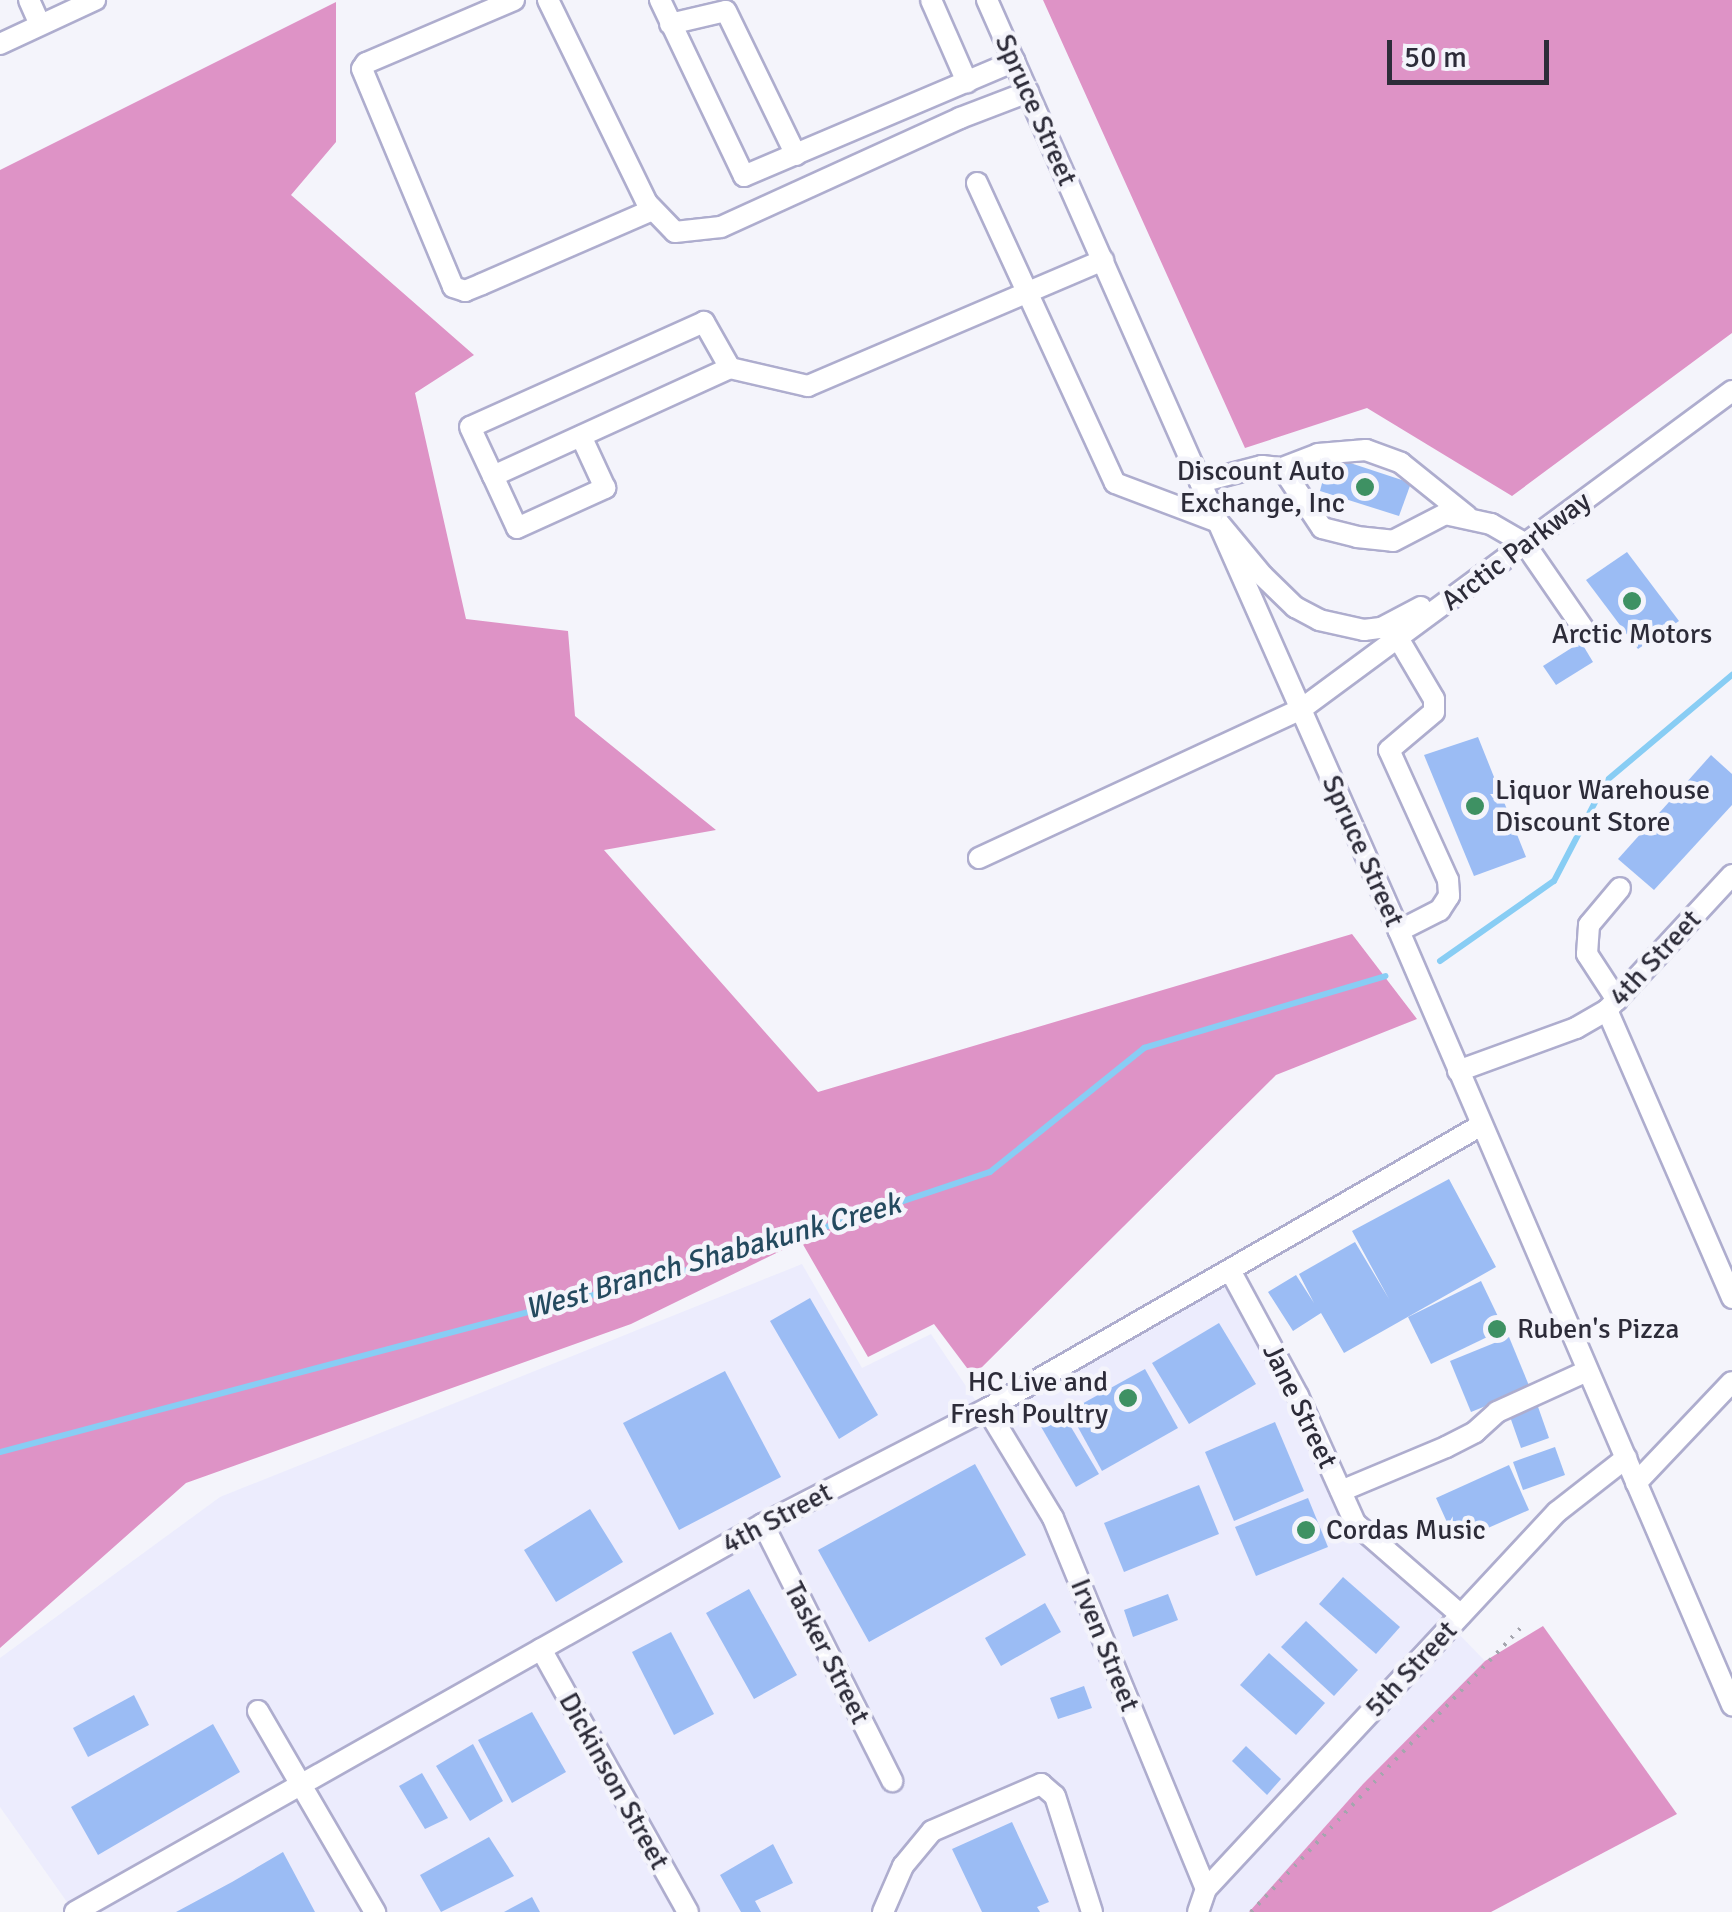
<!DOCTYPE html>
<style>
body{margin:0}
#map{position:relative;width:1732px;height:1912px;overflow:hidden;background:#f4f4fb;font-family:Signika,sans-serif}
div>[style]{position:absolute}
.built>*{inset:0;background:#ececfd}
.forest>*{inset:0;background:#de93c6}
.stream>*{height:6px;margin:-3px;padding:0 3px;transform-origin:3px;border-radius:3px;background:#88cdf4}
.building>*{inset:0;background:#9bbcf4}
.path>*{height:4px;margin-top:-2px;transform-origin:0;background:repeating-linear-gradient(90deg,#a5a5ae 0 2.5px,transparent 0 10.5px)}
.roads{filter:drop-shadow(2px 0 #aeadce) drop-shadow(-2px 0 #aeadce) drop-shadow(0 2px #aeadce) drop-shadow(0 -2px #aeadce)}
.minor>*{height:20px;margin:-10px;padding:0 10px;transform-origin:10px;border-radius:10px;background:#fff}
.dots>*{width:28px;height:28px;translate:-50% -50%;box-sizing:border-box;border:5px solid #f4f4fb;border-radius:50%}
span{translate:-50% -50%;white-space:nowrap;text-align:center;line-height:1.15;-webkit-text-stroke:9px #f4f4fb;paint-order:stroke}
.street-label{font-size:28px;color:#2d2c39}
.poi-label{font-size:28px;color:#2d2c39}
.right{translate:-100% -50%;text-align:right}
.left{translate:0 -50%;text-align:left}
.water-label{font-size:30px;color:#244a5f;font-style:italic}
.scale{position:absolute;left:1387px;top:40px;width:162px;height:45px;box-sizing:border-box;border:5px solid #2d2c39;border-top:0;padding-left:12px;font-size:30px;line-height:35px;white-space:nowrap;color:#2d2c39;-webkit-text-stroke:8px #f4f4fb;paint-order:stroke}
</style>
<div id="map">
<div class="built">
<i style="clip-path:polygon(802px 1264px,862px 1368px,931px 1334px,982px 1410px,1225px 1277px,1361px 1533px,1485px 1661px,1363px 1784px,1249px 1912px,74px 1912px,0 1807px,0 1658px,220px 1497px)"></i>
</div>
<div class="forest">
<i style="clip-path:polygon(1043px 0,1732px 0,1732px 333px,1512px 496px,1367px 408px,1245px 448px)"></i>
<i style="clip-path:polygon(336px 2px,336px 142px,291px 195px,474px 355px,415px 393px,466px 619px,568px 631px,575px 716px,716px 830px,604px 850px,818px 1092px,1352px 934px,1417px 1019px,1276px 1075px,973px 1376px,934px 1324px,868px 1357px,801px 1241px,631px 1324px,186px 1483px,0 1648px,0 170px)"></i>
<i style="clip-path:polygon(1543px 1626px,1677px 1814px,1491px 1912px,1249px 1912px,1363px 1784px,1485px 1661px)"></i>
</div>
<div class="stream">
<i style="left:1440px;top:961px;width:139px;rotate:-35.1deg"></i>
<i style="left:1554px;top:881px;width:113px;rotate:-62.5deg"></i>
<i style="left:1606px;top:781px;width:165px;rotate:-40.1deg"></i>
<i style="left:0;top:1452px;width:761px;rotate:-14.84deg"></i>
<i style="left:736px;top:1257px;width:268px;rotate:-18.5deg"></i>
<i style="left:990px;top:1172px;width:198px;rotate:-38.8deg"></i>
<i style="left:1144px;top:1048px;width:252px;rotate:-16.6deg"></i>
</div>
<div class="building">
<i style="clip-path:polygon(1329px 456px,1411px 483px,1399px 516px,1320px 491px)"></i>
<i style="clip-path:polygon(1627px 552px,1679px 621px,1638px 649px,1586px 580px)"></i>
<i style="clip-path:polygon(1581px 642px,1593px 662px,1556px 685px,1543px 666px)"></i>
<i style="clip-path:polygon(1478px 737px,1526px 857px,1474px 876px,1424px 755px)"></i>
<i style="clip-path:polygon(1711px 755px,1732px 774px,1732px 805px,1654px 890px,1618px 859px)"></i>
<i style="clip-path:polygon(1449px 1179px,1496px 1267px,1344px 1353px,1321px 1313px,1293px 1331px,1268px 1292px,1296px 1275px,1314px 1303px,1299px 1274px,1355px 1242px,1389px 1299px,1352px 1231px)"></i>
<i style="clip-path:polygon(1481px 1281px,1504px 1329px,1431px 1364px,1408px 1317px)"></i>
<i style="clip-path:polygon(810px 1298px,878px 1415px,839px 1439px,770px 1321px)"></i>
<i style="clip-path:polygon(1219px 1323px,1256px 1384px,1189px 1424px,1152px 1363px)"></i>
<i style="clip-path:polygon(1509px 1337px,1530px 1388px,1471px 1412px,1450px 1361px)"></i>
<i style="clip-path:polygon(1145px 1369px,1178px 1428px,1102px 1471px,1069px 1411px)"></i>
<i style="clip-path:polygon(725px 1371px,781px 1477px,679px 1530px,623px 1423px)"></i>
<i style="clip-path:polygon(1536px 1401px,1549px 1438px,1521px 1448px,1508px 1411px)"></i>
<i style="clip-path:polygon(1062px 1412px,1099px 1474px,1076px 1487px,1040px 1425px)"></i>
<i style="clip-path:polygon(1275px 1422px,1304px 1491px,1234px 1521px,1205px 1452px)"></i>
<i style="clip-path:polygon(1555px 1447px,1565px 1475px,1523px 1490px,1513px 1462px)"></i>
<i style="clip-path:polygon(975px 1464px,1026px 1555px,869px 1642px,818px 1550px)"></i>
<i style="clip-path:polygon(1509px 1465px,1529px 1510px,1456px 1542px,1436px 1498px)"></i>
<i style="clip-path:polygon(1199px 1485px,1219px 1534px,1124px 1572px,1104px 1523px)"></i>
<i style="clip-path:polygon(1308px 1498px,1328px 1547px,1256px 1576px,1235px 1527px)"></i>
<i style="clip-path:polygon(590px 1509px,623px 1562px,556px 1602px,524px 1550px)"></i>
<i style="clip-path:polygon(1343px 1577px,1400px 1627px,1376px 1654px,1319px 1604px)"></i>
<i style="clip-path:polygon(749px 1589px,797px 1675px,754px 1699px,706px 1613px)"></i>
<i style="clip-path:polygon(1168px 1594px,1178px 1620px,1133px 1637px,1124px 1610px)"></i>
<i style="clip-path:polygon(1045px 1603px,1061px 1632px,1001px 1666px,985px 1638px)"></i>
<i style="clip-path:polygon(1306px 1621px,1358px 1670px,1334px 1696px,1281px 1647px)"></i>
<i style="clip-path:polygon(671px 1632px,714px 1714px,674px 1735px,632px 1652px)"></i>
<i style="clip-path:polygon(1269px 1653px,1325px 1703px,1296px 1735px,1240px 1685px)"></i>
<i style="clip-path:polygon(1084px 1686px,1092px 1708px,1058px 1719px,1050px 1698px)"></i>
<i style="clip-path:polygon(134px 1695px,149px 1725px,88px 1757px,73px 1728px)"></i>
<i style="clip-path:polygon(532px 1712px,566px 1772px,512px 1803px,478px 1740px)"></i>
<i style="clip-path:polygon(213px 1724px,240px 1772px,98px 1855px,71px 1807px)"></i>
<i style="clip-path:polygon(473px 1744px,503px 1801px,470px 1821px,436px 1766px)"></i>
<i style="clip-path:polygon(1246px 1746px,1281px 1779px,1267px 1795px,1232px 1761px)"></i>
<i style="clip-path:polygon(422px 1773px,448px 1818px,425px 1829px,399px 1786px)"></i>
<i style="clip-path:polygon(1012px 1822px,1049px 1902px,1037px 1907px,1040px 1912px,982px 1912px,952px 1849px)"></i>
<i style="clip-path:polygon(489px 1837px,514px 1876px,441px 1912px,420px 1875px)"></i>
<i style="clip-path:polygon(773px 1844px,793px 1883px,755px 1901px,761px 1912px,741px 1912px,720px 1875px)"></i>
<i style="clip-path:polygon(283px 1852px,315px 1912px,176px 1912px,232px 1882px)"></i>
<i style="clip-path:polygon(532px 1897px,540px 1912px,504px 1912px)"></i>
</div>
<div class="path">
<i style="left:1251px;top:1912px;width:397px;rotate:-46.5deg"></i>
</div>
<div class="roads">
<div class="minor">
<i style="left:29px;top:0;width:27px;rotate:66deg"></i>
<i style="left:514px;top:0;width:161px;rotate:156.9deg"></i>
<i style="left:366px;top:63px;width:7px;rotate:124deg"></i>
<i style="left:362px;top:69px;width:236px;rotate:67.3deg"></i>
<i style="left:453px;top:287px;width:13px;rotate:18deg"></i>
<i style="left:465px;top:291px;width:18px;rotate:-22deg"></i>
<i style="left:482px;top:284px;width:185px;rotate:-23.5deg"></i>
<i style="left:548px;top:0;width:226px;rotate:64deg"></i>
<i style="left:647px;top:203px;width:40px;rotate:46deg"></i>
<i style="left:675px;top:232px;width:46px;rotate:-6.2deg"></i>
<i style="left:721px;top:227px;width:263px;rotate:-24.5deg"></i>
<i style="left:960px;top:118px;width:73px;rotate:-20.9deg"></i>
<i style="left:660px;top:0;width:195px;rotate:64.5deg"></i>
<i style="left:744px;top:176px;width:294px;rotate:-23deg"></i>
<i style="left:931px;top:0;width:90px;rotate:66.3deg"></i>
<i style="left:987px;top:0;width:1018px;rotate:66.13deg"></i>
<i style="left:1399px;top:931px;width:843px;rotate:66.72deg"></i>
<i style="left:670px;top:24px;width:57px;rotate:-13.1deg"></i>
<i style="left:726px;top:11px;width:160px;rotate:64.1deg"></i>
<i style="left:0;top:44px;width:105px;rotate:-24.9deg"></i>
<i style="left:977px;top:183px;width:330px;rotate:65.3deg"></i>
<i style="left:1115px;top:483px;width:110px;rotate:20.7deg"></i>
<i style="left:1218px;top:522px;width:70px;rotate:50.2deg"></i>
<i style="left:1263px;top:576px;width:45px;rotate:44.1deg"></i>
<i style="left:1295px;top:607px;width:27px;rotate:28deg"></i>
<i style="left:1319px;top:620px;width:46px;rotate:12.5deg"></i>
<i style="left:1364px;top:630px;width:17px;rotate:-7deg"></i>
<i style="left:1381px;top:628px;width:45px;rotate:-27.7deg"></i>
<i style="left:730px;top:368px;width:53px;rotate:-119.5deg"></i>
<i style="left:704px;top:322px;width:256px;rotate:155.8deg"></i>
<i style="left:470px;top:427px;width:54px;rotate:64.9deg"></i>
<i style="left:493px;top:476px;width:260px;rotate:-24.5deg"></i>
<i style="left:730px;top:368px;width:80px;rotate:13deg"></i>
<i style="left:808px;top:386px;width:321px;rotate:-23.1deg"></i>
<i style="left:1282px;top:468px;width:39px;rotate:-21deg"></i>
<i style="left:1318px;top:454px;width:48px;rotate:-4.8deg"></i>
<i style="left:1366px;top:450px;width:37px;rotate:20deg"></i>
<i style="left:1401px;top:463px;width:85px;rotate:38.8deg"></i>
<i style="left:493px;top:476px;width:57px;rotate:65.2deg"></i>
<i style="left:517px;top:528px;width:97px;rotate:-24.4deg"></i>
<i style="left:605px;top:488px;width:57px;rotate:-114.8deg"></i>
<i style="left:1200px;top:482px;width:64px;rotate:-14.5deg"></i>
<i style="left:1262px;top:466px;width:20px;rotate:6deg"></i>
<i style="left:1282px;top:468px;width:72px;rotate:56.3deg"></i>
<i style="left:1322px;top:528px;width:36px;rotate:14deg"></i>
<i style="left:1357px;top:537px;width:36px;rotate:6deg"></i>
<i style="left:1393px;top:541px;width:59px;rotate:-27.4deg"></i>
<i style="left:1445px;top:514px;width:47px;rotate:12.3deg"></i>
<i style="left:1491px;top:524px;width:39px;rotate:30deg"></i>
<i style="left:1525px;top:544px;width:102px;rotate:55.4deg"></i>
<i style="left:1398px;top:638px;width:71px;rotate:59.5deg"></i>
<i style="left:1434px;top:699px;width:13px;rotate:90deg"></i>
<i style="left:1434px;top:712px;width:59px;rotate:139.8deg"></i>
<i style="left:1389px;top:750px;width:143px;rotate:65.6deg"></i>
<i style="left:1448px;top:880px;width:16px;rotate:86deg"></i>
<i style="left:1449px;top:896px;width:17px;rotate:123deg"></i>
<i style="left:1440px;top:910px;width:46px;rotate:152.9deg"></i>
<i style="left:979px;top:858px;width:353px;rotate:-24.8deg"></i>
<i style="left:1300px;top:710px;width:537px;rotate:-36.44deg"></i>
<i style="left:1617px;top:1000px;width:55px;rotate:-123.1deg"></i>
<i style="left:1587px;top:954px;width:29px;rotate:-86deg"></i>
<i style="left:1589px;top:925px;width:48px;rotate:-50deg"></i>
<i style="left:1607px;top:1010px;width:314px;rotate:66.5deg"></i>
<i style="left:1458px;top:1071px;width:126px;rotate:-20deg"></i>
<i style="left:1576px;top:1028px;width:36px;rotate:-30deg"></i>
<i style="left:1607px;top:1010px;width:184px;rotate:-47.2deg"></i>
<i style="left:1231px;top:1272px;width:141px;rotate:61.6deg"></i>
<i style="left:1298px;top:1396px;width:139px;rotate:65.8deg"></i>
<i style="left:1355px;top:1523px;width:140px;rotate:41deg"></i>
<i style="left:987px;top:1409px;width:127px;rotate:58.8deg"></i>
<i style="left:1053px;top:1518px;width:401px;rotate:67.6deg"></i>
<i style="left:1636px;top:1483px;width:139px;rotate:-46.5deg"></i>
<i style="left:1341px;top:1491px;width:114px;rotate:-22.7deg"></i>
<i style="left:1446px;top:1447px;width:33px;rotate:-27deg"></i>
<i style="left:1475px;top:1432px;width:30px;rotate:-42deg"></i>
<i style="left:1497px;top:1412px;width:99px;rotate:-24.5deg"></i>
<i style="left:763px;top:1524px;width:288px;rotate:63.3deg"></i>
<i style="left:541px;top:1649px;width:301px;rotate:60.8deg"></i>
<i style="left:258px;top:1711px;width:233px;rotate:59.8deg"></i>
<i style="left:75px;top:1912px;width:790px;rotate:-29.42deg"></i>
<i style="left:763px;top:1524px;width:252px;rotate:-27.2deg"></i>
<i style="left:987px;top:1409px;width:568px;rotate:-29.86deg"></i>
<i style="left:883px;top:1912px;width:50px;rotate:-66.5deg"></i>
<i style="left:903px;top:1866px;width:45px;rotate:-50.4deg"></i>
<i style="left:932px;top:1831px;width:119px;rotate:-23.3deg"></i>
<i style="left:1041px;top:1784px;width:18px;rotate:41deg"></i>
<i style="left:1055px;top:1796px;width:122px;rotate:72.3deg"></i>
<i style="left:1198px;top:1912px;width:24px;rotate:-71deg"></i>
<i style="left:1206px;top:1889px;width:515px;rotate:-47.05deg"></i>
<i style="left:1557px;top:1512px;width:88px;rotate:-38deg"></i>
</div>
</div>
<div class="dots">
<i style="left:1365px;top:487px;background:#3e9163"></i>
<i style="left:1632px;top:601px;background:#3e9163"></i>
<i style="left:1475px;top:806px;background:#3e9163"></i>
<i style="left:1497px;top:1329px;background:#3e9163"></i>
<i style="left:1128px;top:1398px;background:#3e9163"></i>
<i style="left:1306px;top:1530px;background:#3e9163"></i>
</div>
<div class="street-label">
<span style="left:1036px;top:110px;rotate:66deg">Spruce Street</span>
<span style="left:1516px;top:551px;rotate:-37deg">Arctic Parkway</span>
<span style="left:1363px;top:851px;rotate:66deg">Spruce Street</span>
<span style="left:1655px;top:958px;rotate:-47deg">4th Street</span>
<span style="left:1300px;top:1406px;rotate:64deg">Jane Street</span>
<span style="left:777px;top:1518px;rotate:-28deg">4th Street</span>
<span style="left:1105px;top:1645px;rotate:68deg">Irven Street</span>
<span style="left:827px;top:1653px;rotate:63deg">Tasker Street</span>
<span style="left:1411px;top:1669px;rotate:-47deg">5th Street</span>
<span style="left:614px;top:1781px;rotate:61deg">Dickinson Street</span>
</div>
<div class="poi-label">
<span class="right" style="left:1345px;top:487px">Discount Auto<br>Exchange, Inc</span>
<span style="left:1632px;top:634px">Arctic Motors</span>
<span class="left" style="left:1495px;top:806px">Liquor Warehouse<br>Discount Store</span>
<span class="left" style="left:1517px;top:1329px">Ruben's Pizza</span>
<span class="right" style="left:1108px;top:1398px">HC Live and<br>Fresh Poultry</span>
<span class="left" style="left:1326px;top:1530px">Cordas Music</span>
</div>
<div class="water-label">
<span style="left:713px;top:1257px;rotate:-16deg">West Branch Shabakunk Creek</span>
</div>
<div class="scale">50 m</div>
</div>
